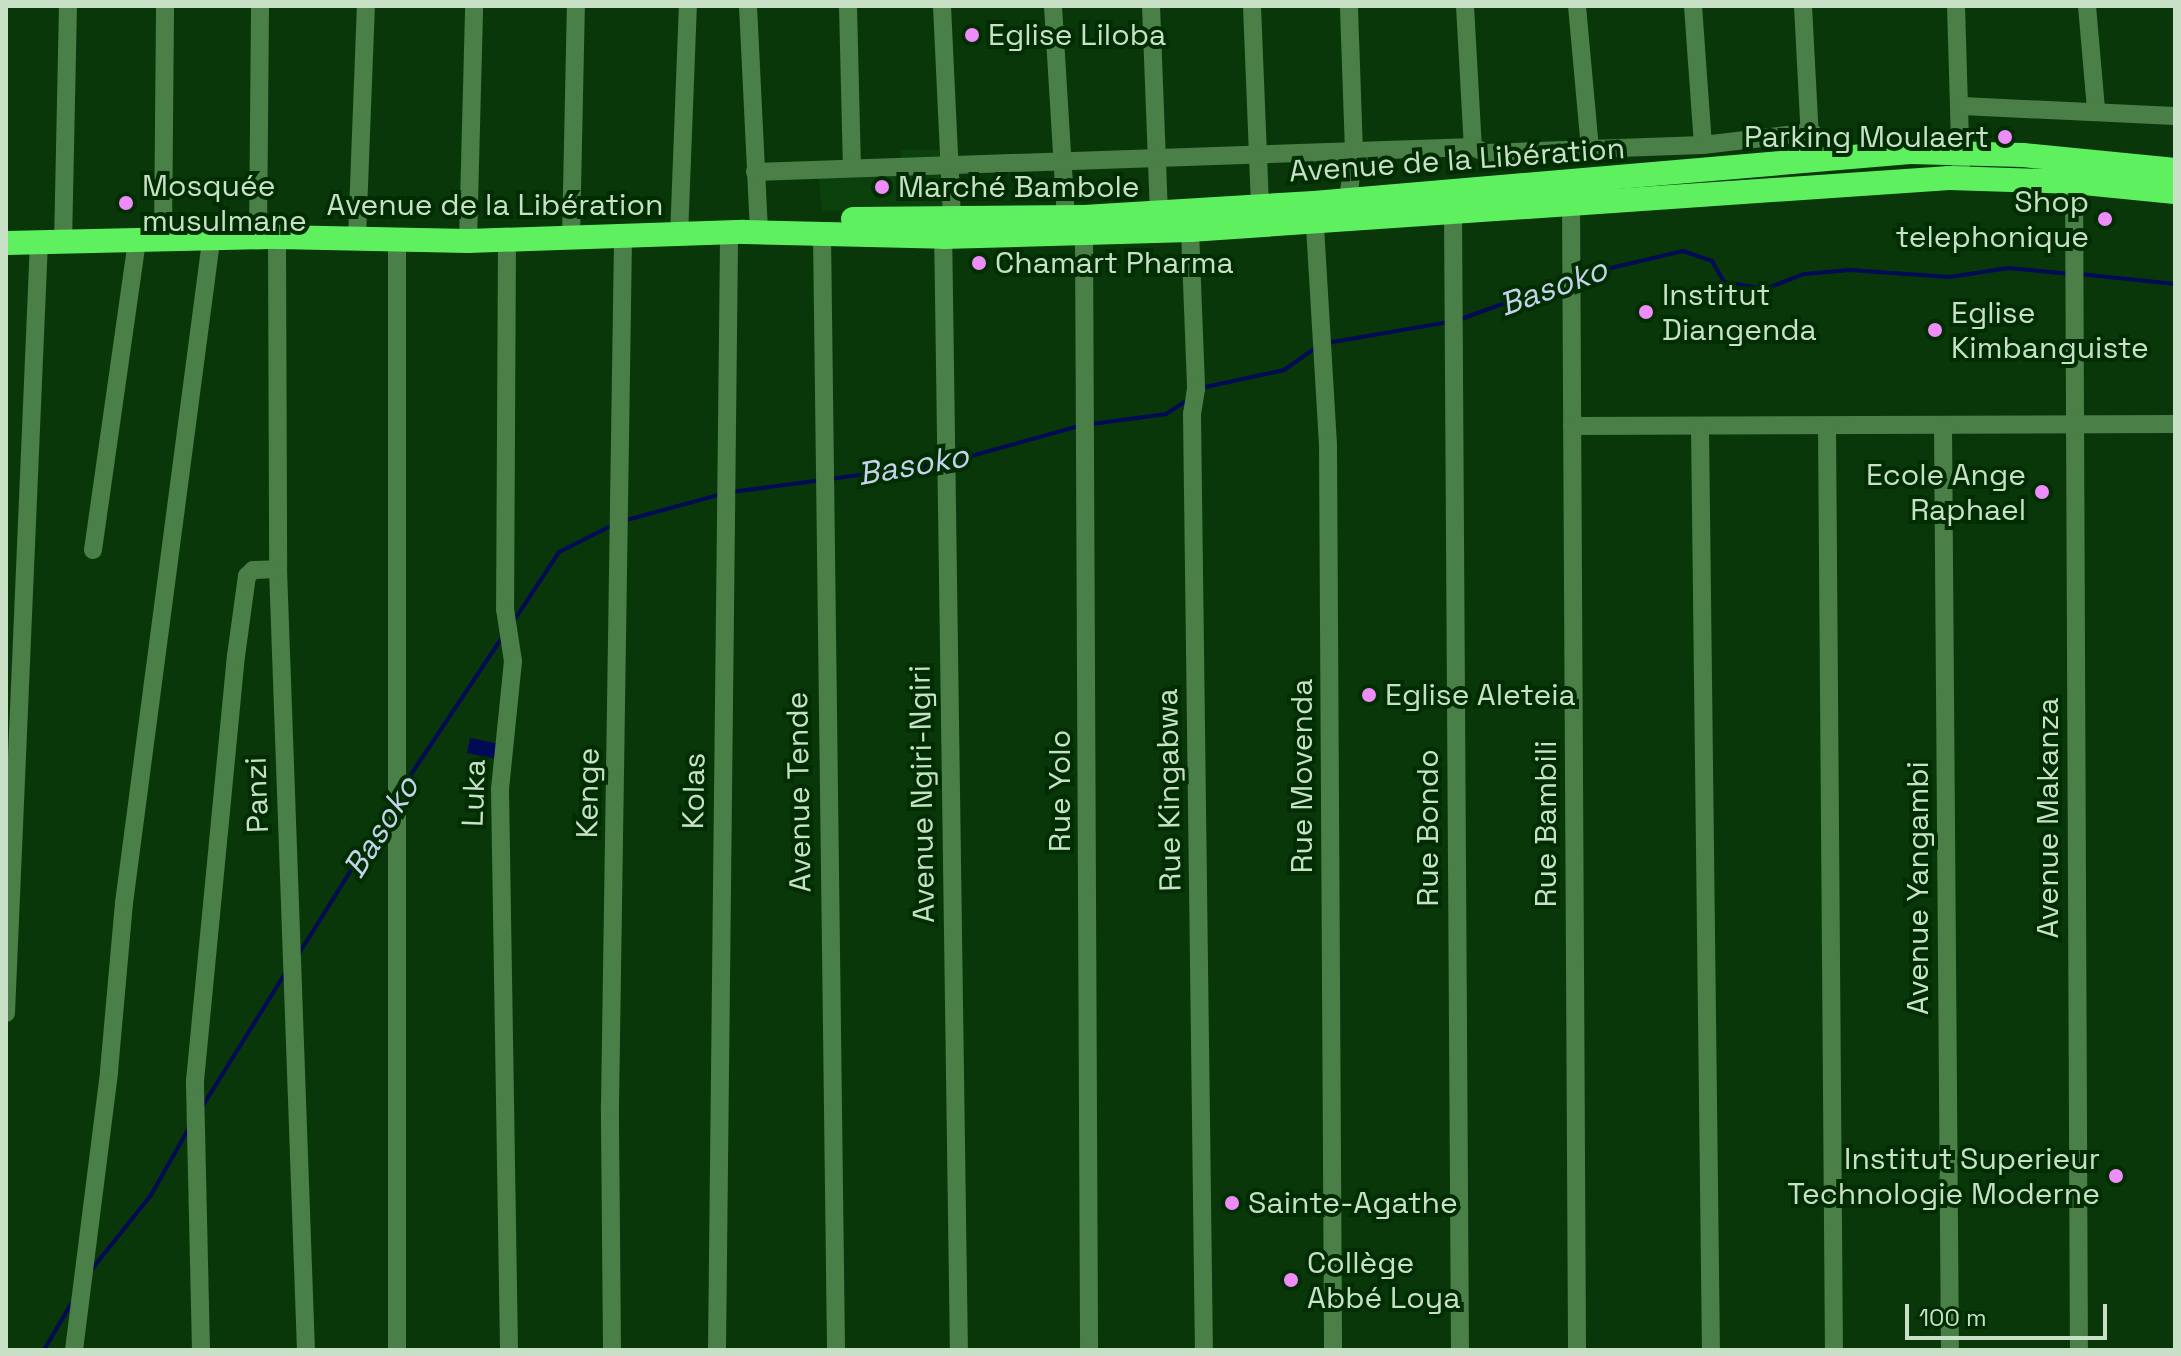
<!DOCTYPE html>
<meta charset="utf-8">
<style>
body{margin:0}
#map{position:relative;width:2181px;height:1356px;overflow:hidden;background:#09370a;font-family:"Space Grotesk",sans-serif}
div>[style]{position:absolute}
.built>*{inset:0;background:#0b410d}
.water>*{inset:0;background:#000a55}
.stream>*{height:4px;margin:-2px;padding:0 2px;transform-origin:2px;border-radius:2px;background:#000a55}
.minor>*{height:18px;margin:-9px;padding:0 9px;transform-origin:9px;border-radius:9px;background:#4a7f48}
.highway>*{height:24px;margin:-12px;padding:0 12px;transform-origin:12px;border-radius:12px;background:#5ef05f}
.dots>*{width:22px;height:22px;translate:-50% -50%;box-sizing:border-box;border:4px solid #002d01;border-radius:50%}
span{translate:-50% -50%;white-space:nowrap;text-align:center;line-height:1.15;-webkit-text-stroke:8px #002d01;paint-order:stroke}
.poi-label{font-size:30px;color:#c7e0c6}
.left{translate:0 -50%;text-align:left}
.right{translate:-100% -50%;text-align:right}
.street-label{font-size:30px;color:#c7e0c6}
.water-label{font-size:32px;color:#c5d2ec;font-style:italic}
.frame{position:absolute;inset:0;border:8px solid #c7e0c6;pointer-events:none}
.scale{position:absolute;left:1905px;top:1304px;width:202px;height:36px;box-sizing:border-box;border:4px solid #c7e0c6;border-top:0;padding-left:10px;font-size:24px;line-height:28px;white-space:nowrap;color:#c7e0c6;-webkit-text-stroke:6px #002d01;paint-order:stroke}
</style>
<div id="map">
<div class="built">
<i style="clip-path:polygon(901px 150px,941px 150px,945px 207px,822px 211px,818px 169px,902px 167px)"></i>
</div>
<div class="water">
<i style="clip-path:polygon(470px 738px,500px 744px,497px 759px,467px 753px)"></i>
</div>
<div class="stream">
<i style="left:2079px;top:274px;width:97px;rotate:5.9deg"></i>
<i style="left:1577px;top:276px;width:109px;rotate:-13.3deg"></i>
<i style="left:1683px;top:251px;width:31px;rotate:19deg"></i>
<i style="left:1712px;top:261px;width:24px;rotate:60deg"></i>
<i style="left:1724px;top:282px;width:42px;rotate:9.7deg"></i>
<i style="left:1765px;top:289px;width:42px;rotate:-21deg"></i>
<i style="left:1804px;top:274px;width:46px;rotate:-5deg"></i>
<i style="left:1850px;top:270px;width:100px;rotate:4deg"></i>
<i style="left:1950px;top:277px;width:59px;rotate:-8.8deg"></i>
<i style="left:2008px;top:268px;width:63px;rotate:5.4deg"></i>
<i style="left:1461px;top:319px;width:112px;rotate:-19.9deg"></i>
<i style="left:1327px;top:343px;width:124px;rotate:-9.8deg"></i>
<i style="left:1201px;top:388px;width:85px;rotate:-12.2deg"></i>
<i style="left:1284px;top:370px;width:39px;rotate:-35deg"></i>
<i style="left:1092px;top:424px;width:75px;rotate:-7.7deg"></i>
<i style="left:1166px;top:414px;width:24px;rotate:-33deg"></i>
<i style="left:953px;top:461px;width:131px;rotate:-15.5deg"></i>
<i style="left:830px;top:479px;width:111px;rotate:-7.8deg"></i>
<i style="left:731px;top:492px;width:92px;rotate:-7.5deg"></i>
<i style="left:623px;top:521px;width:103px;rotate:-15.3deg"></i>
<i style="left:513px;top:622px;width:84px;rotate:-56.7deg"></i>
<i style="left:559px;top:552px;width:63px;rotate:-26.6deg"></i>
<i style="left:404px;top:785px;width:179px;rotate:-56.4deg"></i>
<i style="left:298px;top:955px;width:176px;rotate:-58deg"></i>
<i style="left:202px;top:1107px;width:159px;rotate:-58.1deg"></i>
<i style="left:92px;top:1269px;width:95px;rotate:-51.4deg"></i>
<i style="left:151px;top:1195px;width:77px;rotate:-60.4deg"></i>
<i style="left:44px;top:1350px;width:53px;rotate:-59.6deg"></i>
</div>
<div class="minor">
<i style="left:748px;top:6px;width:229px;rotate:87.2deg"></i>
<i style="left:848px;top:6px;width:162px;rotate:88.6deg"></i>
<i style="left:942px;top:6px;width:212px;rotate:87.3deg"></i>
<i style="left:1053px;top:6px;width:211px;rotate:86.5deg"></i>
<i style="left:1151px;top:6px;width:206px;rotate:87.8deg"></i>
<i style="left:1252px;top:6px;width:200px;rotate:87.7deg"></i>
<i style="left:1465px;top:6px;width:141px;rotate:86.8deg"></i>
<i style="left:1577px;top:6px;width:144px;rotate:84.8deg"></i>
<i style="left:1693px;top:6px;width:139px;rotate:85.9deg"></i>
<i style="left:1803px;top:6px;width:155px;rotate:87deg"></i>
<i style="left:1956px;top:6px;width:173px;rotate:88.3deg"></i>
<i style="left:2087px;top:6px;width:103px;rotate:85deg"></i>
<i style="left:1962px;top:106px;width:213px;rotate:2.7deg"></i>
<i style="left:755px;top:172px;width:718px;rotate:-1.99deg"></i>
<i style="left:1473px;top:147px;width:14px;rotate:25deg"></i>
<i style="left:1486px;top:153px;width:104px;rotate:-2.2deg"></i>
<i style="left:1590px;top:149px;width:113px;rotate:-2deg"></i>
<i style="left:1703px;top:145px;width:110px;rotate:-6.8deg"></i>
<i style="left:2074px;top:173px;width:1177px;rotate:89.76deg"></i>
<i style="left:1348px;top:200px;width:48px;rotate:-82.9deg"></i>
<i style="left:1354px;top:152px;width:146px;rotate:-92deg"></i>
<i style="left:1571px;top:201px;width:1149px;rotate:89.7deg"></i>
<i style="left:1314px;top:209px;width:235px;rotate:86.6deg"></i>
<i style="left:1328px;top:444px;width:906px;rotate:89.68deg"></i>
<i style="left:1453px;top:210px;width:1140px;rotate:89.65deg"></i>
<i style="left:943px;top:225px;width:1125px;rotate:89.19deg"></i>
<i style="left:1190px;top:230px;width:159px;rotate:87.8deg"></i>
<i style="left:1196px;top:389px;width:25px;rotate:99deg"></i>
<i style="left:1192px;top:414px;width:936px;rotate:89.27deg"></i>
<i style="left:1084px;top:232px;width:1118px;rotate:89.74deg"></i>
<i style="left:822px;top:234px;width:1116px;rotate:89.28deg"></i>
<i style="left:277px;top:237px;width:332px;rotate:89.8deg"></i>
<i style="left:278px;top:569px;width:782px;rotate:87.95deg"></i>
<i style="left:679px;top:237px;width:231px;rotate:-87.8deg"></i>
<i style="left:357px;top:238px;width:232px;rotate:-87.8deg"></i>
<i style="left:258px;top:239px;width:233px;rotate:-89.5deg"></i>
<i style="left:571px;top:239px;width:233px;rotate:-88.8deg"></i>
<i style="left:163px;top:240px;width:234px;rotate:-89.5deg"></i>
<i style="left:507px;top:240px;width:369px;rotate:90.3deg"></i>
<i style="left:505px;top:609px;width:53px;rotate:81.3deg"></i>
<i style="left:513px;top:661px;width:129px;rotate:95.8deg"></i>
<i style="left:500px;top:789px;width:561px;rotate:89.08deg"></i>
<i style="left:468px;top:241px;width:235px;rotate:-88.5deg"></i>
<i style="left:63px;top:244px;width:238px;rotate:-88.8deg"></i>
<i style="left:1572px;top:426px;width:603px;rotate:-0.19deg"></i>
<i style="left:1827px;top:426px;width:924px;rotate:89.57deg"></i>
<i style="left:1943px;top:426px;width:924px;rotate:89.57deg"></i>
<i style="left:1700px;top:427px;width:923px;rotate:89.32deg"></i>
<i style="left:93px;top:550px;width:313px;rotate:-81.9deg"></i>
<i style="left:6px;top:1013px;width:771px;rotate:-87.55deg"></i>
<i style="left:74px;top:1350px;width:281px;rotate:-82.8deg"></i>
<i style="left:109px;top:1071px;width:169px;rotate:-84.9deg"></i>
<i style="left:124px;top:903px;width:668px;rotate:-82.51deg"></i>
<i style="left:201px;top:1350px;width:269px;rotate:-91.3deg"></i>
<i style="left:195px;top:1081px;width:427px;rotate:-84.5deg"></i>
<i style="left:236px;top:656px;width:81px;rotate:-82.2deg"></i>
<i style="left:247px;top:576px;width:8px;rotate:-45deg"></i>
<i style="left:253px;top:570px;width:25px;rotate:-2deg"></i>
<i style="left:397px;top:1350px;width:1111px;rotate:-90deg"></i>
<i style="left:612px;top:1350px;width:245px;rotate:-90.5deg"></i>
<i style="left:610px;top:1105px;width:867px;rotate:-89.14deg"></i>
<i style="left:717px;top:1350px;width:1117px;rotate:-89.38deg"></i>
</div>
<div class="highway">
<i style="left:853px;top:219px;width:231px;rotate:-0.5deg"></i>
<i style="left:1084px;top:217px;width:230px;rotate:-3.5deg"></i>
<i style="left:1314px;top:203px;width:598px;rotate:-4.89deg"></i>
<i style="left:1910px;top:152px;width:113px;rotate:1.5deg"></i>
<i style="left:2023px;top:155px;width:153px;rotate:5.6deg"></i>
<i style="left:6px;top:243px;width:271px;rotate:-1.3deg"></i>
<i style="left:277px;top:237px;width:191px;rotate:1.2deg"></i>
<i style="left:468px;top:241px;width:276px;rotate:-1.9deg"></i>
<i style="left:744px;top:232px;width:199px;rotate:1.4deg"></i>
<i style="left:943px;top:237px;width:247px;rotate:-1.6deg"></i>
<i style="left:1190px;top:230px;width:761px;rotate:-3.92deg"></i>
<i style="left:1949px;top:178px;width:125px;rotate:1.8deg"></i>
<i style="left:2074px;top:182px;width:101px;rotate:5.7deg"></i>
</div>
<div class="dots">
<i style="left:972px;top:35px;background:#ee8cf9"></i>
<i style="left:2005px;top:137px;background:#ee8cf9"></i>
<i style="left:882px;top:187px;background:#ee8cf9"></i>
<i style="left:126px;top:203px;background:#ee8cf9"></i>
<i style="left:2105px;top:219px;background:#ee8cf9"></i>
<i style="left:979px;top:263px;background:#ee8cf9"></i>
<i style="left:1646px;top:312px;background:#ee8cf9"></i>
<i style="left:1935px;top:330px;background:#ee8cf9"></i>
<i style="left:2042px;top:492px;background:#ee8cf9"></i>
<i style="left:1369px;top:695px;background:#ee8cf9"></i>
<i style="left:2116px;top:1176px;background:#ee8cf9"></i>
<i style="left:1232px;top:1203px;background:#ee8cf9"></i>
<i style="left:1291px;top:1280px;background:#ee8cf9"></i>
</div>
<div class="poi-label">
<span class="left" style="left:988px;top:35px">Eglise Liloba</span>
<span class="right" style="left:1989px;top:137px">Parking Moulaert</span>
<span class="left" style="left:142px;top:203px">Mosquée<br>musulmane</span>
<span class="left" style="left:898px;top:187px">Marché Bambole</span>
<span class="right" style="left:2089px;top:219px">Shop<br>telephonique</span>
<span class="left" style="left:995px;top:263px">Chamart Pharma</span>
<span class="left" style="left:1662px;top:312px">Institut<br>Diangenda</span>
<span class="left" style="left:1951px;top:330px">Eglise<br>Kimbanguiste</span>
<span class="right" style="left:2026px;top:492px">Ecole Ange<br>Raphael</span>
<span class="left" style="left:1385px;top:695px">Eglise Aleteia</span>
<span class="right" style="left:2100px;top:1176px">Institut Superieur<br>Technologie Moderne</span>
<span class="left" style="left:1248px;top:1203px">Sainte-Agathe</span>
<span class="left" style="left:1307px;top:1280px">Collège<br>Abbé Loya</span>
</div>
<div class="street-label">
<span style="left:1457px;top:160px;rotate:-4deg">Avenue de la Libération</span>
<span style="left:495px;top:205px">Avenue de la Libération</span>
<span style="left:1302px;top:776px;rotate:-90deg">Rue Movenda</span>
<span style="left:1169px;top:790px;rotate:-91deg">Rue Kingabwa</span>
<span style="left:694px;top:791px;rotate:-89deg">Kolas</span>
<span style="left:1060px;top:791px;rotate:-90deg">Rue Yolo</span>
<span style="left:799px;top:792px;rotate:-91deg">Avenue Tende</span>
<span style="left:474px;top:793px;rotate:-88deg">Luka</span>
<span style="left:588px;top:793px;rotate:-89deg">Kenge</span>
<span style="left:922px;top:794px;rotate:-91deg">Avenue Ngiri-Ngiri</span>
<span style="left:257px;top:795px;rotate:-92deg">Panzi</span>
<span style="left:2048px;top:818px;rotate:-90deg">Avenue Makanza</span>
<span style="left:1546px;top:824px;rotate:-90deg">Rue Bambili</span>
<span style="left:1428px;top:828px;rotate:-90deg">Rue Bondo</span>
<span style="left:1918px;top:888px;rotate:-90deg">Avenue Yangambi</span>
</div>
<div class="water-label">
<span style="left:1553px;top:287px;rotate:-20deg">Basoko</span>
<span style="left:913px;top:465px;rotate:-10deg">Basoko</span>
<span style="left:381px;top:827px;rotate:-58deg">Basoko</span>
</div>
<div class="frame"></div>
<div class="scale">100 m</div>
</div>
